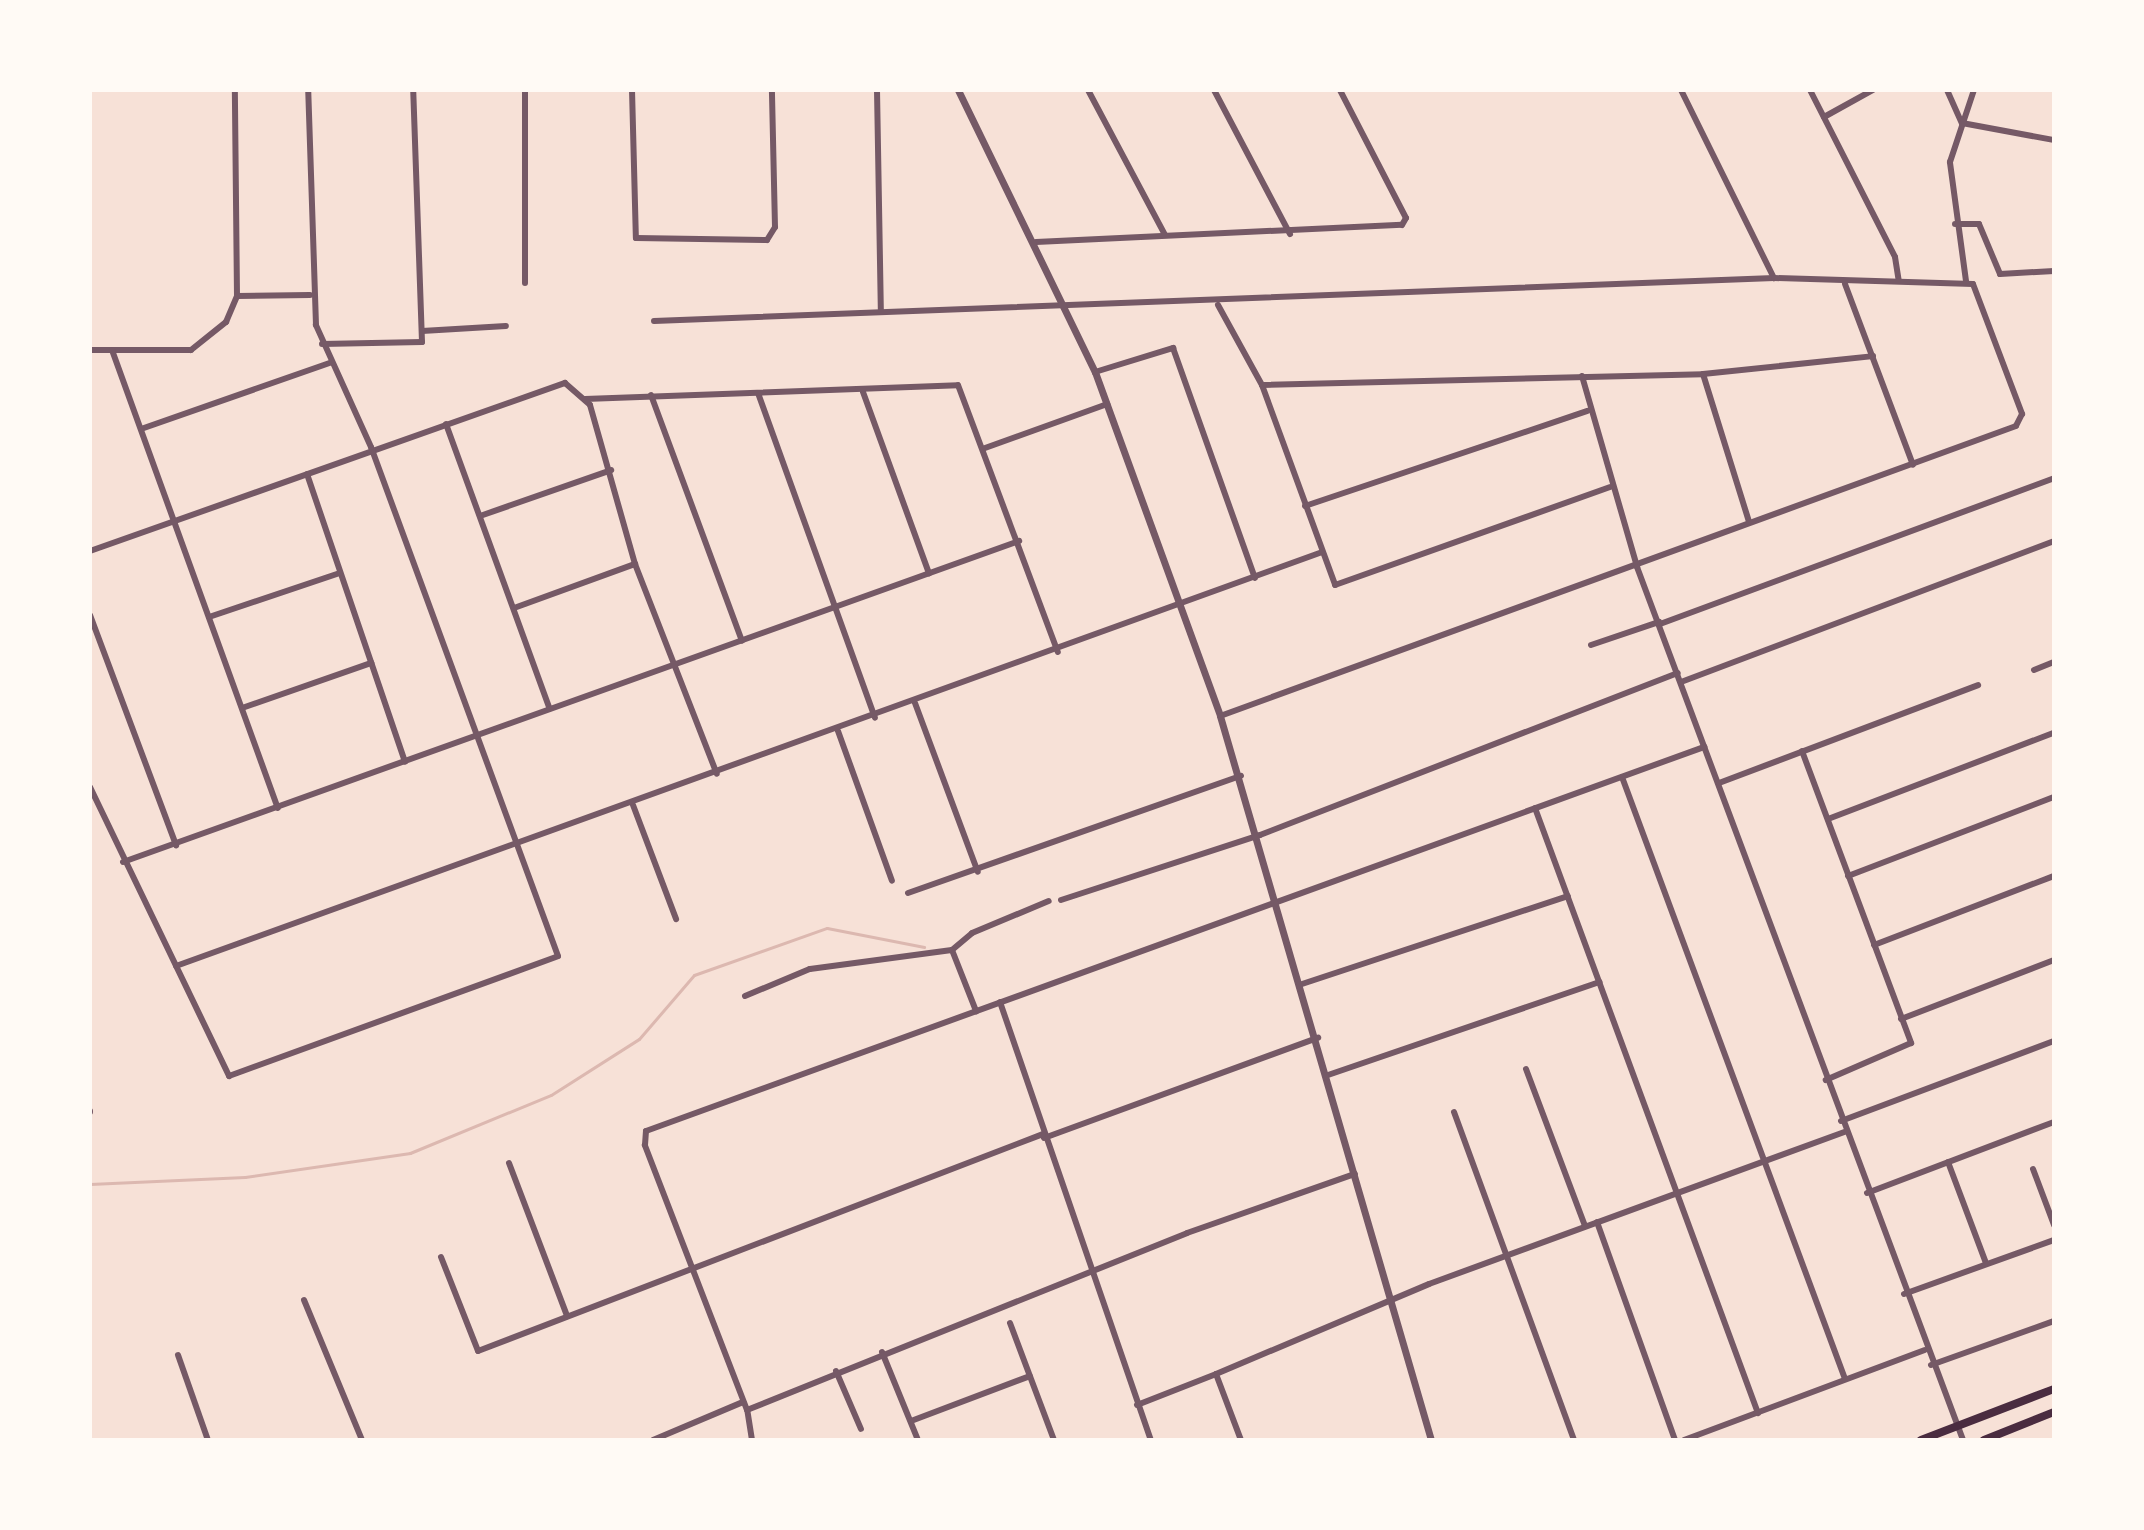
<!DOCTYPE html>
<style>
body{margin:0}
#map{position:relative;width:2144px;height:1530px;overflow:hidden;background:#f7e1d7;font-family:"Nunito Sans",sans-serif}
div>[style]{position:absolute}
.stream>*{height:3px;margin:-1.5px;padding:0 1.5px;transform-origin:1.5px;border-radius:1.5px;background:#dcb8b0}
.minor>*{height:6px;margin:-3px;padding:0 3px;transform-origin:3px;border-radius:3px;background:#755966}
.tertiary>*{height:7px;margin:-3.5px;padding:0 3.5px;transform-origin:3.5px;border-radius:3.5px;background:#755966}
.secondary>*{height:8px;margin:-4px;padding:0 4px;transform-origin:4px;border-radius:4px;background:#4a2c40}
span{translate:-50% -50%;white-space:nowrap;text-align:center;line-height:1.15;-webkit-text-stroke:6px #fffaf5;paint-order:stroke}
.frame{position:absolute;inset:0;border:92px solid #fffaf5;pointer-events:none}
</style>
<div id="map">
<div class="stream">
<i style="left:90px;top:1184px;width:155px;rotate:-2.6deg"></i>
<i style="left:245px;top:1177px;width:167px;rotate:-8.3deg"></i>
<i style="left:410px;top:1153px;width:152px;rotate:-22.4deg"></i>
<i style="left:551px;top:1095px;width:104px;rotate:-32.5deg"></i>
<i style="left:639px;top:1039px;width:84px;rotate:-49.3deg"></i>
<i style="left:694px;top:975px;width:141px;rotate:-19.5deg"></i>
<i style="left:827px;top:928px;width:99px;rotate:11.1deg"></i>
</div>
<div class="minor">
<i style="left:525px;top:90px;width:193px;rotate:90deg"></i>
<i style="left:632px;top:90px;width:148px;rotate:88.5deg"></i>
<i style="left:636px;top:238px;width:131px;rotate:0.9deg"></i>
<i style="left:767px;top:240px;width:15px;rotate:-58deg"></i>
<i style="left:775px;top:227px;width:137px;rotate:-91.3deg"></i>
<i style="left:877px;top:90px;width:220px;rotate:89deg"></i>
<i style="left:1088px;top:90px;width:164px;rotate:62deg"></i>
<i style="left:1214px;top:90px;width:163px;rotate:62.2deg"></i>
<i style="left:1681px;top:90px;width:210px;rotate:63.7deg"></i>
<i style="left:1810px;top:90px;width:187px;rotate:63deg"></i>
<i style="left:1895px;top:257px;width:24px;rotate:81deg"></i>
<i style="left:1947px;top:90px;width:36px;rotate:66deg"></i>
<i style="left:1962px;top:123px;width:94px;rotate:10.5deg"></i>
<i style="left:1824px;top:117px;width:56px;rotate:-28.9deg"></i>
<i style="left:1955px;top:224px;width:24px"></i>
<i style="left:1979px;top:224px;width:54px;rotate:67.2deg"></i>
<i style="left:2000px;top:274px;width:54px;rotate:-3.2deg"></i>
<i style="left:1036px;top:242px;width:366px;rotate:-2.7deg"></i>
<i style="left:1402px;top:225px;width:8px;rotate:-60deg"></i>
<i style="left:1406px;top:218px;width:144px;rotate:-117.3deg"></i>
<i style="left:1966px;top:281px;width:120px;rotate:-97.7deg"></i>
<i style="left:1950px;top:162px;width:76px;rotate:-71.6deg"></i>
<i style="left:1845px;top:284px;width:193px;rotate:69.4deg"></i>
<i style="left:237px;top:296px;width:73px;rotate:-0.8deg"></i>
<i style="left:1218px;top:305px;width:91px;rotate:61.2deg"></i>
<i style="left:1262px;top:385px;width:213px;rotate:69.9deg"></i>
<i style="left:1335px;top:585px;width:292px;rotate:-19.6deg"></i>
<i style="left:654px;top:321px;width:1121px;rotate:-2.2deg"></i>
<i style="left:1774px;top:278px;width:199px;rotate:1.7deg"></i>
<i style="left:1973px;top:284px;width:139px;rotate:69.3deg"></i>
<i style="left:2022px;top:414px;width:13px;rotate:117deg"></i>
<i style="left:2016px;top:426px;width:847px;rotate:159.98deg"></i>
<i style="left:422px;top:331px;width:84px;rotate:-3.4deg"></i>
<i style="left:322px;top:344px;width:100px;rotate:-1.1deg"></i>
<i style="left:422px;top:342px;width:252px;rotate:-92deg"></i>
<i style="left:90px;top:350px;width:101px"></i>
<i style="left:191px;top:350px;width:45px;rotate:-38.7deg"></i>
<i style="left:226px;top:322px;width:28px;rotate:-67deg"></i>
<i style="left:237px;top:296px;width:206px;rotate:-90.6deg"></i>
<i style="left:112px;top:350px;width:487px;rotate:70.1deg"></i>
<i style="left:1095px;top:372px;width:82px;rotate:-17.1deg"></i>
<i style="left:1173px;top:348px;width:244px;rotate:70.4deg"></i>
<i style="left:1703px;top:374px;width:155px;rotate:72.7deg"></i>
<i style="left:1582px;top:376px;width:199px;rotate:73.9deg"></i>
<i style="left:1637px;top:567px;width:932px;rotate:69.52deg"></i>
<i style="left:1262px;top:385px;width:441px;rotate:-1.4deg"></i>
<i style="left:1703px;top:374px;width:171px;rotate:-6deg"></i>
<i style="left:863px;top:392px;width:193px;rotate:70deg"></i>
<i style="left:758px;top:393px;width:345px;rotate:70.2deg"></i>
<i style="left:651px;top:395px;width:262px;rotate:69.7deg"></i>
<i style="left:585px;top:399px;width:373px;rotate:-2.1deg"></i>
<i style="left:958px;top:385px;width:285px;rotate:69.5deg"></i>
<i style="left:446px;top:424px;width:303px;rotate:70deg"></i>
<i style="left:141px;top:429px;width:202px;rotate:-19.3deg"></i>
<i style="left:985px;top:448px;width:130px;rotate:-19.8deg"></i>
<i style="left:307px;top:474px;width:304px;rotate:71.2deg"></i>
<i style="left:1305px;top:506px;width:298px;rotate:-18.6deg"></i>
<i style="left:480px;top:516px;width:139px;rotate:-19.3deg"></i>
<i style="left:90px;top:551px;width:504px;rotate:-19.48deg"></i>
<i style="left:565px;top:383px;width:33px;rotate:41deg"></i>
<i style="left:590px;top:405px;width:165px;rotate:74.2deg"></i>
<i style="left:635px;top:564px;width:225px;rotate:68.7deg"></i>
<i style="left:514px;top:608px;width:129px;rotate:-20deg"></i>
<i style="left:90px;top:615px;width:246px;rotate:69.5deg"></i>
<i style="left:209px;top:617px;width:138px;rotate:-18.6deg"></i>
<i style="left:1660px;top:624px;width:420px;rotate:-20.3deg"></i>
<i style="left:1591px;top:645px;width:72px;rotate:-18.7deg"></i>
<i style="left:2034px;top:670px;width:22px;rotate:-22deg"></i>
<i style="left:1681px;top:682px;width:399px;rotate:-20.7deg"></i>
<i style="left:915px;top:703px;width:180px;rotate:69.6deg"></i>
<i style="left:242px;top:708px;width:137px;rotate:-19.2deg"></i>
<i style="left:838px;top:731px;width:159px;rotate:70.2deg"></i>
<i style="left:1802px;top:751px;width:312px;rotate:69.5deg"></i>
<i style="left:1911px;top:1043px;width:93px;rotate:156.5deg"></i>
<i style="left:1622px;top:777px;width:642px;rotate:69.67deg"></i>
<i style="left:1719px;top:783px;width:277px;rotate:-20.7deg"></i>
<i style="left:90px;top:787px;width:321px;rotate:64.3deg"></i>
<i style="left:229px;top:1076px;width:350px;rotate:-20deg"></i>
<i style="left:558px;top:956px;width:542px;rotate:-110.17deg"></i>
<i style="left:371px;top:447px;width:134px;rotate:-114.3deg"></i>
<i style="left:316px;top:325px;width:235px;rotate:-91.9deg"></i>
<i style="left:633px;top:805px;width:122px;rotate:69.3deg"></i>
<i style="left:1535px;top:808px;width:645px;rotate:69.77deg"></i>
<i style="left:1828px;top:819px;width:241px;rotate:-20.9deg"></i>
<i style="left:123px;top:862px;width:952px;rotate:-19.71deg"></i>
<i style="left:1848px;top:876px;width:221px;rotate:-21deg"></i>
<i style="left:908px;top:893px;width:353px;rotate:-19.4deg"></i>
<i style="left:1061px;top:900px;width:209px;rotate:-18.1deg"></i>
<i style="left:1260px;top:835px;width:448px;rotate:-21.2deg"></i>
<i style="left:1874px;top:945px;width:193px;rotate:-21deg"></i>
<i style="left:952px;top:950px;width:26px;rotate:-40deg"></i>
<i style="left:972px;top:933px;width:83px;rotate:-22.6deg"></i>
<i style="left:176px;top:966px;width:1218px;rotate:-19.86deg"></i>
<i style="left:1302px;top:984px;width:280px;rotate:-18.3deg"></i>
<i style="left:745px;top:996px;width:70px;rotate:-22.6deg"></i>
<i style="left:810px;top:969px;width:143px;rotate:-7.6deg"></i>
<i style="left:952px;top:950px;width:66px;rotate:68.5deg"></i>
<i style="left:1000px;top:1002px;width:463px;rotate:71deg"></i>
<i style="left:1901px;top:1019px;width:164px;rotate:-21.1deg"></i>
<i style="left:1526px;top:1069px;width:168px;rotate:69.4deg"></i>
<i style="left:1328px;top:1075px;width:287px;rotate:-18.9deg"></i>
<i style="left:90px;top:1111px;width:1px;rotate:90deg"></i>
<i style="left:1454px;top:1112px;width:349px;rotate:69.9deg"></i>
<i style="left:1841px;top:1121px;width:228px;rotate:-20.6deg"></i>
<i style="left:1044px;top:1138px;width:292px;rotate:-20.1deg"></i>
<i style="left:1948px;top:1162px;width:108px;rotate:69.4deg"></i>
<i style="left:509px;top:1163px;width:164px;rotate:69.2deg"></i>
<i style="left:2033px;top:1169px;width:60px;rotate:69.4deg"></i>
<i style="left:1867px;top:1193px;width:200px;rotate:-20.8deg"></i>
<i style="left:1597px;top:1222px;width:232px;rotate:70.3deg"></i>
<i style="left:441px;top:1257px;width:101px;rotate:68.5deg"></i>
<i style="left:478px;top:1351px;width:605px;rotate:-21.01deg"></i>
<i style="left:1904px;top:1294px;width:159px;rotate:-19.8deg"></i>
<i style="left:304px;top:1300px;width:152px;rotate:67.5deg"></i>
<i style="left:1010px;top:1323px;width:125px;rotate:69.4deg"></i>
<i style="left:882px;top:1352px;width:95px;rotate:67.8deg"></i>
<i style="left:178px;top:1355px;width:90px;rotate:70.6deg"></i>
<i style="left:1931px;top:1365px;width:131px;rotate:-19.7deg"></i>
<i style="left:836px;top:1371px;width:63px;rotate:66.7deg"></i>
<i style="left:1216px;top:1374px;width:231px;rotate:-22.9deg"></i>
<i style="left:1429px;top:1284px;width:443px;rotate:-20.1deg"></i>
<i style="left:1137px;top:1405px;width:85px;rotate:-21.4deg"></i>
<i style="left:1216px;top:1374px;width:71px;rotate:69.3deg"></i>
<i style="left:747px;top:1410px;width:474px;rotate:-21.9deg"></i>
<i style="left:1187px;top:1233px;width:178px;rotate:-19.4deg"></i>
<i style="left:911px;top:1421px;width:127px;rotate:-20.7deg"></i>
<i style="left:653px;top:1440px;width:98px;rotate:-22.9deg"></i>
<i style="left:752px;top:1440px;width:30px;rotate:-99deg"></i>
<i style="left:747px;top:1410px;width:284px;rotate:-111.1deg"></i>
<i style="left:645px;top:1145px;width:14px;rotate:-86deg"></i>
<i style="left:646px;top:1131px;width:1126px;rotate:-19.95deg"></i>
<i style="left:1684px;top:1440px;width:257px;rotate:-20.5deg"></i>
</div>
<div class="tertiary">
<i style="left:958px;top:90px;width:314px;rotate:64.1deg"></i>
<i style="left:1095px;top:372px;width:366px;rotate:70deg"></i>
<i style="left:1220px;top:716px;width:754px;rotate:73.75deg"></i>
</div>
<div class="secondary">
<i style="left:1921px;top:1440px;width:142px;rotate:-21deg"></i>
<i style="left:1984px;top:1440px;width:75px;rotate:-21.8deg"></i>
</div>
<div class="frame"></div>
</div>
